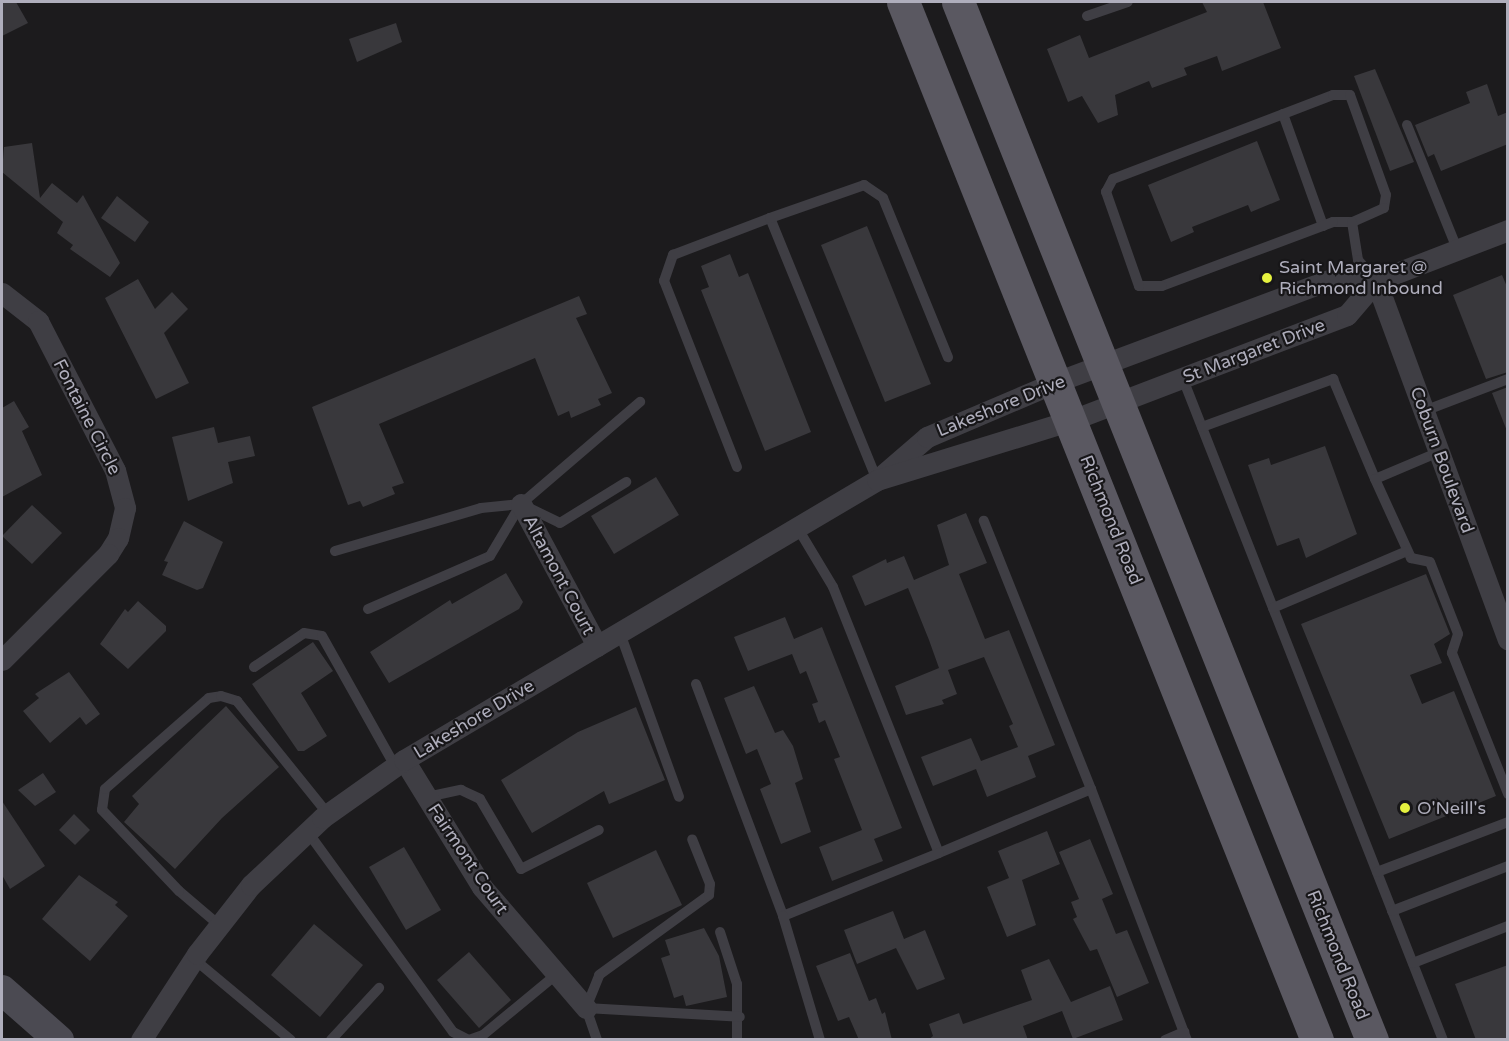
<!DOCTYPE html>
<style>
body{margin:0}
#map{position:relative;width:1509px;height:1041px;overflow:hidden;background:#1c1b1d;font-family:"Varela Round",sans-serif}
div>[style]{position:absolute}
.building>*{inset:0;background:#39383c}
.lane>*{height:10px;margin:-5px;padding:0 5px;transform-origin:5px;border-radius:5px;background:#3f3e44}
.street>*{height:21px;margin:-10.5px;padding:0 10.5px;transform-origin:10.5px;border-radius:10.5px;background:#3f3e44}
.secondary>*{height:30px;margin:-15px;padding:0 15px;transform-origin:15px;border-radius:15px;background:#4b4a52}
.primary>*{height:33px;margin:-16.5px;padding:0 16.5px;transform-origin:16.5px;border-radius:16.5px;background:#5a5861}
.dots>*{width:16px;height:16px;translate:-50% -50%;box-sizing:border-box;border:3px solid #171618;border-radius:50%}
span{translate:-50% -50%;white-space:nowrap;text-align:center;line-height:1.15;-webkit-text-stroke:4.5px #171618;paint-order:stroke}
.poi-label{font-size:18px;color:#afaebc}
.left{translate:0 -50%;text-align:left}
.street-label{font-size:18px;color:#afaebc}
.frame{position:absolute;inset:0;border:3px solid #afaebc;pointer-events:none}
</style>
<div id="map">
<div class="building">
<i style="clip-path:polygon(2px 2px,16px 2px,28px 23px,2px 36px)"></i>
<i style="clip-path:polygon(1202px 2px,1263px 2px,1281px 48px,1222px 71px,1217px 56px,1184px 68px,1187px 75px,1152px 88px,1149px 81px,1115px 95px,1118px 115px,1098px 123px,1082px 96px,1068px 102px,1047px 49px,1080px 35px,1089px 58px,1207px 12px)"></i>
<i style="clip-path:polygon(396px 23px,402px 42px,357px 62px,349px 39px)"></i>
<i style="clip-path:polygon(1375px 69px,1414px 162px,1390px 171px,1354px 76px)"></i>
<i style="clip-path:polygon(1487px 84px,1498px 116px,1508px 112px,1508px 144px,1441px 171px,1434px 154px,1428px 157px,1415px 125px,1470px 103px,1466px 92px)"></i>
<i style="clip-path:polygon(1257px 141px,1280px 200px,1251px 212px,1248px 205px,1192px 227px,1194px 232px,1171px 242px,1148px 185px)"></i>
<i style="clip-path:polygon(32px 143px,40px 198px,52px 183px,77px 203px,83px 195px,120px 263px,110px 277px,70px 249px,73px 245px,57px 233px,63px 222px,2px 172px,4px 147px)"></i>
<i style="clip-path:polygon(117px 196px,149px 222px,135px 242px,101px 218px)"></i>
<i style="clip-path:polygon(867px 226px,931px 384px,885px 402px,821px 245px)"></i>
<i style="clip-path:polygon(730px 254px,739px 277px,748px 273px,811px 432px,765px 451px,701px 290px,709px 287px,701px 266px)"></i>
<i style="clip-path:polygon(1502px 275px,1508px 289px,1508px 372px,1486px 379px,1453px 295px)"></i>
<i style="clip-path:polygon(138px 279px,155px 309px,172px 292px,188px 309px,164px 333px,189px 383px,156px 399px,105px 298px)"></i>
<i style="clip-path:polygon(579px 296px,587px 314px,576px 318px,612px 393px,598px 399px,601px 405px,571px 418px,569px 411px,558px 416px,535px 358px,379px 424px,404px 483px,392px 487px,395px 494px,363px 507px,360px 501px,348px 505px,312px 407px)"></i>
<i style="clip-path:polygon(1508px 387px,1508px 431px,1507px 431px,1492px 393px)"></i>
<i style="clip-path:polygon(14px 401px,29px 427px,22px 431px,42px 475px,2px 497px,2px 408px)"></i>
<i style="clip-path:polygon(214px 427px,218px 443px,250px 436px,255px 456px,228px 462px,233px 483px,188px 501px,172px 437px)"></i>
<i style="clip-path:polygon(1325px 446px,1357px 534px,1306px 558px,1299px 538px,1277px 546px,1248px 465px,1269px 458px,1271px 465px)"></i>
<i style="clip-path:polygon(656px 477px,679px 515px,614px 554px,591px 516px)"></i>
<i style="clip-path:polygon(32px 505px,62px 533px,32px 564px,2px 536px)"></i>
<i style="clip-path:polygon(966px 513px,987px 563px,959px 574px,985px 639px,1009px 630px,1055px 745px,1028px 756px,1036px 777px,987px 797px,976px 769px,933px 786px,921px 757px,971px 738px,981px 761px,1018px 747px,1009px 726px,1013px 724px,984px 657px,948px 670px,957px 694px,942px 700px,944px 704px,906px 715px,895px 686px,939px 668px,929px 640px,908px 588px,865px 606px,852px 576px,886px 559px,887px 563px,904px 556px,914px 580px,949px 565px,937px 525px)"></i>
<i style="clip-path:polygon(184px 521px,223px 542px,203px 588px,197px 590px,162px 575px,168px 562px,164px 561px)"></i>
<i style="clip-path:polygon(506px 573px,523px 602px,519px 609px,389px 683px,370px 652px,450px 600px,452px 604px)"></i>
<i style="clip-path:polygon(1426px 574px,1450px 634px,1434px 644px,1442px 663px,1410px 675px,1422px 704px,1454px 691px,1496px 796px,1389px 839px,1301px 624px)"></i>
<i style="clip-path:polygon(138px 601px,166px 626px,166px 631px,128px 669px,100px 644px,125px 609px,128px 612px)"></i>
<i style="clip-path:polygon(785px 617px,794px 639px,822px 627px,902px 828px,874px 839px,883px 861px,832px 881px,819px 847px,862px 830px,834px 759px,840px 757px,825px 720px,819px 723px,812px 704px,818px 702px,806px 671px,800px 674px,792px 654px,748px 671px,734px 637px)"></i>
<i style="clip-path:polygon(313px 642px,333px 671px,301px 693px,327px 736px,304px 751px,298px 751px,252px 684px)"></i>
<i style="clip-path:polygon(69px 672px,100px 714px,86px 725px,80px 717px,50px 743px,23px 711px,39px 698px,35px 694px)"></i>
<i style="clip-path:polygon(754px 686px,775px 733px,783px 730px,793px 746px,803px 779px,795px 783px,811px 832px,781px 844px,760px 789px,771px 784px,757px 749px,746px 754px,724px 698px)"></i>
<i style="clip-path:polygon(226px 706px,279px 767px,222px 818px,175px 869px,124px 822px,139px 804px,132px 796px)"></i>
<i style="clip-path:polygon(636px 707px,665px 780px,609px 804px,604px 791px,532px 833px,501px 780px,578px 732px)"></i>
<i style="clip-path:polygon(43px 773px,56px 792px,35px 806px,18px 790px)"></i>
<i style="clip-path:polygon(2px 801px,45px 866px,10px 889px,2px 875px)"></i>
<i style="clip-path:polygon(74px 814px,90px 830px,75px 845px,59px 830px)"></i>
<i style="clip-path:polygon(1047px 831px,1060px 864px,1022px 880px,1036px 925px,1007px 937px,987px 887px,1009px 878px,998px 851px)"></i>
<i style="clip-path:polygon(1090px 839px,1113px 894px,1102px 899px,1116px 934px,1127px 930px,1149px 983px,1117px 997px,1097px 949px,1090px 951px,1073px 919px,1077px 917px,1071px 902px,1079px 899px,1059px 852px)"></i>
<i style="clip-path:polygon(404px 847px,441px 910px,406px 930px,369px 867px)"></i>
<i style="clip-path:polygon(656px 850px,682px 905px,613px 938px,587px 883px)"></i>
<i style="clip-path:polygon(79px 875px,118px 902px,115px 905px,128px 916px,90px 961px,42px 919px)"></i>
<i style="clip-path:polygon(893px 911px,904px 939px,925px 930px,945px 979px,917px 990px,896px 948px,857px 964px,844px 930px)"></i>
<i style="clip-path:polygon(314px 924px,363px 965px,320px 1017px,271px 975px)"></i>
<i style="clip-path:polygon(704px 928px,719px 956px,727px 997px,686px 1006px,683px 995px,674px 998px,668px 979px,661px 958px,670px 955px,665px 940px)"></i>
<i style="clip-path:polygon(469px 952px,511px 1000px,479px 1028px,437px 980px)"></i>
<i style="clip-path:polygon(850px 953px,869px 1001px,876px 998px,882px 1014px,885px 1012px,892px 1040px,859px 1040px,849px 1017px,838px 1021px,816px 966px)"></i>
<i style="clip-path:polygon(1049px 959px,1071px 1002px,1110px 986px,1123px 1020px,1073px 1039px,1062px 1011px,1023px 1026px,1028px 1040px,928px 1040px,933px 1036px,929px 1024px,959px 1013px,963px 1024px,1032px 1000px,1021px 970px)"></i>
<i style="clip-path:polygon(1508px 965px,1508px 1040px,1476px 1040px,1455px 984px)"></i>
</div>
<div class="lane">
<i style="left:1087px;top:16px;width:43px;rotate:-18.9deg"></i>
<i style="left:1283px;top:114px;width:119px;rotate:70.3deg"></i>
<i style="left:1407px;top:125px;width:134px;rotate:68deg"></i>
<i style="left:1352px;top:222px;width:19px;rotate:180deg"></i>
<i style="left:1333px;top:222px;width:183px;rotate:159.5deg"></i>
<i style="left:1162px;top:286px;width:23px;rotate:180deg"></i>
<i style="left:1139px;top:286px;width:100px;rotate:-109.3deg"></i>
<i style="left:1106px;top:192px;width:15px;rotate:-62deg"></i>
<i style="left:1113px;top:179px;width:235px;rotate:-20.9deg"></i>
<i style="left:1333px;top:95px;width:17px"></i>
<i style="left:1350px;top:95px;width:106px;rotate:70.2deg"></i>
<i style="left:1386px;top:195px;width:13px;rotate:99deg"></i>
<i style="left:1384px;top:208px;width:35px;rotate:156deg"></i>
<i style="left:1352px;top:222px;width:38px;rotate:81deg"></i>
<i style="left:1358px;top:260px;width:27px;rotate:48deg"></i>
<i style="left:1183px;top:379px;width:710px;rotate:68.53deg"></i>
<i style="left:1424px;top:411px;width:90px;rotate:-20.9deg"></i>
<i style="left:1202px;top:427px;width:140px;rotate:-20.1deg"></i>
<i style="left:1333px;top:379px;width:108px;rotate:67.2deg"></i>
<i style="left:1439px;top:452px;width:69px;rotate:157.1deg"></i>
<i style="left:1375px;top:479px;width:87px;rotate:65.5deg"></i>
<i style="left:1411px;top:558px;width:19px;rotate:12deg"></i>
<i style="left:1430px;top:562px;width:77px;rotate:68.7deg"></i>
<i style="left:1458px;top:634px;width:20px;rotate:108deg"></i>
<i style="left:1452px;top:653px;width:152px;rotate:68.3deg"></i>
<i style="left:737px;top:467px;width:200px;rotate:-111.4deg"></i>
<i style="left:664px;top:281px;width:28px;rotate:-71deg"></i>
<i style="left:673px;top:255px;width:104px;rotate:-20.9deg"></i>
<i style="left:877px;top:480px;width:283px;rotate:-112.2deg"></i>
<i style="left:770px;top:218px;width:100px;rotate:-19.3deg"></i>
<i style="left:864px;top:185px;width:23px;rotate:34deg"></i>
<i style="left:883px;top:198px;width:172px;rotate:67.8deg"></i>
<i style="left:797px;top:527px;width:70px;rotate:59deg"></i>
<i style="left:833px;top:587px;width:286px;rotate:68.3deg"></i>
<i style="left:939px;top:853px;width:165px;rotate:-22.8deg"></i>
<i style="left:1091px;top:789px;width:289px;rotate:-111.8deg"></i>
<i style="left:335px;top:551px;width:152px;rotate:-16.4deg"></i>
<i style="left:481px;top:508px;width:40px;rotate:-5.7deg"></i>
<i style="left:521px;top:504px;width:43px;rotate:26deg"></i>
<i style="left:560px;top:523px;width:78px;rotate:-31.8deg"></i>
<i style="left:1273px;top:608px;width:146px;rotate:-23deg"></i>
<i style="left:368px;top:609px;width:133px;rotate:-23.5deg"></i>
<i style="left:490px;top:556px;width:61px;rotate:-59.2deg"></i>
<i style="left:521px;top:504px;width:157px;rotate:-40.6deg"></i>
<i style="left:620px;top:633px;width:174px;rotate:70.2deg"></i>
<i style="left:254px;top:667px;width:60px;rotate:-34.2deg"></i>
<i style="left:304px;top:633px;width:18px;rotate:9deg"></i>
<i style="left:322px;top:636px;width:149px;rotate:60.7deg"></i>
<i style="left:696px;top:684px;width:248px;rotate:69.4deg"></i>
<i style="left:783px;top:916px;width:168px;rotate:-22deg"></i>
<i style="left:1091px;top:789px;width:269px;rotate:69.1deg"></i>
<i style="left:427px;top:797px;width:35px;rotate:-12deg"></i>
<i style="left:461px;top:790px;width:21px;rotate:25deg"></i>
<i style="left:480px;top:799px;width:81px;rotate:59.6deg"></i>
<i style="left:521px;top:869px;width:87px;rotate:-26.6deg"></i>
<i style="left:307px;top:831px;width:248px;rotate:54deg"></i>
<i style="left:453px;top:1032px;width:18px;rotate:27deg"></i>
<i style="left:1377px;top:872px;width:140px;rotate:-20.9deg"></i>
<i style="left:1392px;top:911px;width:124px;rotate:-21.2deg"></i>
<i style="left:783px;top:916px;width:129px;rotate:73.4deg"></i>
<i style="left:219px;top:925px;width:52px;rotate:-139.6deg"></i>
<i style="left:179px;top:891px;width:112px;rotate:-133.5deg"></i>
<i style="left:102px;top:810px;width:21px;rotate:-82deg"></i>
<i style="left:105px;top:789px;width:138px;rotate:-41.2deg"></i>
<i style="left:209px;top:698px;width:12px;rotate:-9deg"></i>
<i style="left:221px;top:696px;width:17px;rotate:17deg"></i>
<i style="left:237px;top:701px;width:144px;rotate:51.2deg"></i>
<i style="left:720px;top:932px;width:55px;rotate:71.9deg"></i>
<i style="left:737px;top:984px;width:56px;rotate:90deg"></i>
<i style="left:194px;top:959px;width:126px;rotate:39.9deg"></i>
<i style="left:1413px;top:963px;width:102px;rotate:-21.3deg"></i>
<i style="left:586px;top:1008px;width:154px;rotate:3.3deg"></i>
<i style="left:331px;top:1040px;width:71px;rotate:-47.3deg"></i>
<i style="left:469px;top:1040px;width:15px;rotate:-20deg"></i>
<i style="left:483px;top:1035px;width:96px;rotate:-39.5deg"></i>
<i style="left:597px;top:1040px;width:34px;rotate:-109deg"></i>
<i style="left:586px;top:1008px;width:35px;rotate:-68deg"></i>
<i style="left:599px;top:975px;width:136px;rotate:-36deg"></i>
<i style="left:709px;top:895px;width:11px;rotate:-85deg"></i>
<i style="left:710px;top:884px;width:48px;rotate:-111.8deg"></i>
<i style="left:1165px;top:1040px;width:21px;rotate:-23deg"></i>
</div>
<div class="street">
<i style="left:1376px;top:281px;width:382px;rotate:69.8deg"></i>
<i style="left:2px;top:293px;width:46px;rotate:37.9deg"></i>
<i style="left:38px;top:321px;width:168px;rotate:62.7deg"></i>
<i style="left:115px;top:470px;width:39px;rotate:75deg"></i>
<i style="left:125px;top:508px;width:31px;rotate:103deg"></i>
<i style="left:118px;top:538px;width:19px;rotate:122deg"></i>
<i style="left:108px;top:554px;width:150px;rotate:135deg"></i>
<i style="left:884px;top:474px;width:57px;rotate:-40.7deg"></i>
<i style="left:927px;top:437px;width:140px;rotate:-23.1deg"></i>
<i style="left:1056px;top:382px;width:297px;rotate:-20.5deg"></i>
<i style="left:1334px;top:278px;width:42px;rotate:4.1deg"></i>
<i style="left:1376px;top:281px;width:142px;rotate:-21.1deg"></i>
<i style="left:521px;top:504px;width:161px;rotate:61.8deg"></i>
<i style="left:404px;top:760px;width:149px;rotate:58.4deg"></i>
<i style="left:482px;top:887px;width:160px;rotate:49.3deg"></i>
<i style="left:141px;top:1040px;width:103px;rotate:-56.9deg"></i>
<i style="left:197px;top:954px;width:88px;rotate:-52deg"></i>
<i style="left:251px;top:885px;width:98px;rotate:-43.3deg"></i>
<i style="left:322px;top:818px;width:100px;rotate:-35.3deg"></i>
<i style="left:404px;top:760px;width:550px;rotate:-30.62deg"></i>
<i style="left:877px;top:480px;width:204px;rotate:-17.1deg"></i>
<i style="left:1072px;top:420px;width:294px;rotate:-20.9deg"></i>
<i style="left:1347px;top:315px;width:45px;rotate:-49.5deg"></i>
</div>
<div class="secondary">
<i style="left:2px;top:990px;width:76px;rotate:41.3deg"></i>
</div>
<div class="primary">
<i style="left:903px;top:2px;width:1118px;rotate:68.26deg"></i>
<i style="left:958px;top:2px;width:1118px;rotate:68.26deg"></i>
</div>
<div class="dots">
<i style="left:1267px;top:278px;background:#e5f13f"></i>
<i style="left:1405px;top:808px;background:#e5f13f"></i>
</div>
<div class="poi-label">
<span class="left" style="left:1279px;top:278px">Saint Margaret @<br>Richmond Inbound</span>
<span class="left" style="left:1417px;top:808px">O'Neill's</span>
</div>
<div class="street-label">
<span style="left:1254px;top:351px;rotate:-21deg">St Margaret Drive</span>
<span style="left:1001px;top:406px;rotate:-22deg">Lakeshore Drive</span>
<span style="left:87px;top:417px;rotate:63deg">Fontaine Circle</span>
<span style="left:1442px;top:460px;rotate:70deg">Coburn Boulevard</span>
<span style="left:1111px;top:520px;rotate:68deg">Richmond Road</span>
<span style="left:559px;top:575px;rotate:62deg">Altamont Court</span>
<span style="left:474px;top:719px;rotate:-31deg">Lakeshore Drive</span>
<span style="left:468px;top:859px;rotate:56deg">Fairmont Court</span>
<span style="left:1338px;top:955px;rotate:68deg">Richmond Road</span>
</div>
<div class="frame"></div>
</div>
